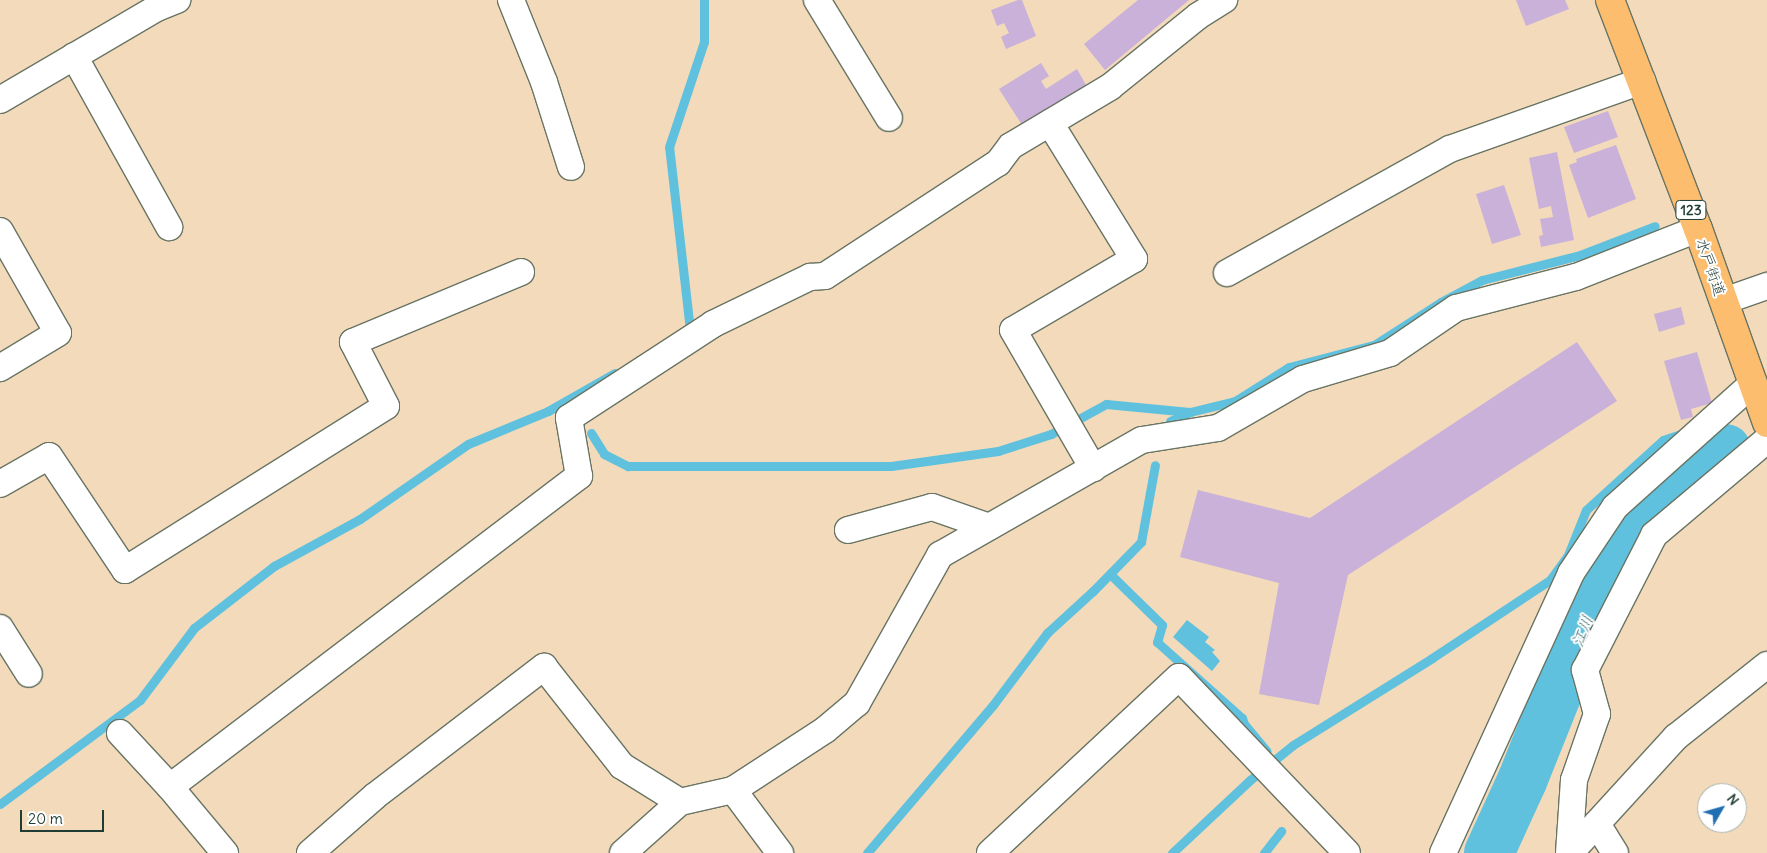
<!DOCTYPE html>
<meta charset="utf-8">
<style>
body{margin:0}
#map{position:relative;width:1767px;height:853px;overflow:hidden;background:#f2dabb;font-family:Delius,"Klee One",sans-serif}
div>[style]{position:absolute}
.water>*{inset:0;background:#5fc1dd}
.stream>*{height:9px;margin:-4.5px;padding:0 4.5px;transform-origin:4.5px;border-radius:4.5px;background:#5fc1dd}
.river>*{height:50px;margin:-25px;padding:0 25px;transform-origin:25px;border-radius:25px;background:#5fc1dd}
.building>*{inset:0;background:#c9b1d9}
.roads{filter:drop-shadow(1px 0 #697463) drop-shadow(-1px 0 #697463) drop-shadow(0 1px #697463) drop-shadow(0 -1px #697463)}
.street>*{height:26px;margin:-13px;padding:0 13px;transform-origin:13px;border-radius:13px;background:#fff}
.highway>*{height:28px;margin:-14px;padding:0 14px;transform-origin:14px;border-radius:14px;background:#fcbd6f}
span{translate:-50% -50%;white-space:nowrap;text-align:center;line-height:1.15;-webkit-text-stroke:4px #fff;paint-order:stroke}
.shield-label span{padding:1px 4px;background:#fff;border:1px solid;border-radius:4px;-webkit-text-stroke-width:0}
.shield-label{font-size:14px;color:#1f3d34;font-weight:700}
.street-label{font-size:15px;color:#1f3d34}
.water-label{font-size:16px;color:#326567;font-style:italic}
.north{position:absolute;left:1697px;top:783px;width:50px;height:50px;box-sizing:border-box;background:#fff;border:1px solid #a5b1ae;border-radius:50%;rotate:52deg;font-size:14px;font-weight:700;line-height:20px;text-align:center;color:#1f3d34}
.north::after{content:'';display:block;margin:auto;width:18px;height:22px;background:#1f6fb2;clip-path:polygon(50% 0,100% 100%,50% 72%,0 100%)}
.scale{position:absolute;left:20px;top:810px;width:84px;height:22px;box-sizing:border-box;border:2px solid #1f3d34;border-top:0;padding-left:6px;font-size:15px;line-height:18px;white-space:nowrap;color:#1f3d34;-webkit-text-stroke:4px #fff;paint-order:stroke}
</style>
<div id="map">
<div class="water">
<i style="clip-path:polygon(1187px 620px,1209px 637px,1205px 642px,1215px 650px,1212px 652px,1220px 661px,1212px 671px,1173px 637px)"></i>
</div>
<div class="stream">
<i style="left:685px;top:333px;width:6px;rotate:-31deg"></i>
<i style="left:690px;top:330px;width:184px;rotate:-96.5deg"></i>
<i style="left:669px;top:147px;width:111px;rotate:-71.6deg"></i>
<i style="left:704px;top:42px;width:42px;rotate:-90deg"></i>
<i style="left:1170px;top:421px;width:22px;rotate:-24deg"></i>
<i style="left:1190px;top:412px;width:46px;rotate:-13.7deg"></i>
<i style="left:1235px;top:401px;width:64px;rotate:-32.2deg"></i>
<i style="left:1289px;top:367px;width:88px;rotate:-14.5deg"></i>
<i style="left:1374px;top:345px;width:80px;rotate:-32.7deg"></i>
<i style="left:1441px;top:302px;width:47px;rotate:-28.2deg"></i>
<i style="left:1482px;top:280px;width:101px;rotate:-14.3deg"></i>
<i style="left:1580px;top:255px;width:80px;rotate:-21.1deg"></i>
<i style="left:591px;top:433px;width:25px;rotate:58deg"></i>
<i style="left:604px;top:454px;width:27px;rotate:27deg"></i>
<i style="left:628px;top:466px;width:263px"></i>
<i style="left:891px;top:466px;width:108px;rotate:-8deg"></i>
<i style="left:998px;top:451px;width:56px;rotate:-17.8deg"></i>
<i style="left:1051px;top:434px;width:63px;rotate:-28.6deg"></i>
<i style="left:1106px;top:404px;width:84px;rotate:5.4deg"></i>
<i style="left:1110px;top:574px;width:73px;rotate:44.4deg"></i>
<i style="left:1162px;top:625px;width:18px;rotate:106deg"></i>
<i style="left:1157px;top:642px;width:114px;rotate:41.8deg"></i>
<i style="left:1242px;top:718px;width:6px;rotate:72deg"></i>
<i style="left:1244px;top:724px;width:35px;rotate:50deg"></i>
<i style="left:0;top:804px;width:174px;rotate:-36.6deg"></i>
<i style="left:140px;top:700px;width:90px;rotate:-53.1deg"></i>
<i style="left:194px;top:628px;width:101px;rotate:-37.8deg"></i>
<i style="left:274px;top:566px;width:98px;rotate:-28.7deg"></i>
<i style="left:360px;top:519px;width:131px;rotate:-34.8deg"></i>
<i style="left:468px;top:444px;width:87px;rotate:-22.4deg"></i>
<i style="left:548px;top:411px;width:77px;rotate:-29.6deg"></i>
<i style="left:867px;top:853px;width:194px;rotate:-49.6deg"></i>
<i style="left:993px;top:705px;width:90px;rotate:-53.1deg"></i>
<i style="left:1047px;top:633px;width:62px;rotate:-42.4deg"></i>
<i style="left:1093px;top:591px;width:69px;rotate:-45.6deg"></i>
<i style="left:1141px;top:542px;width:78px;rotate:-79.7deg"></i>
<i style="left:1172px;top:853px;width:107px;rotate:-43.1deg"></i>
<i style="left:1250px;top:780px;width:55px;rotate:-39.1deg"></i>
<i style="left:1293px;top:745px;width:164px;rotate:-32deg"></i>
<i style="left:1432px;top:658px;width:141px;rotate:-33.5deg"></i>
<i style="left:1550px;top:580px;width:31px;rotate:-54deg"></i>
<i style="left:1568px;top:555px;width:48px;rotate:-68.2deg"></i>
<i style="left:1586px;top:510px;width:104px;rotate:-42.3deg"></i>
<i style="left:1663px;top:440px;width:21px;rotate:-19deg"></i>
<i style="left:1683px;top:433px;width:41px;rotate:32.2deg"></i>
<i style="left:1264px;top:853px;width:28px;rotate:-52deg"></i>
</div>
<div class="river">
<i style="left:1489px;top:853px;width:79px;rotate:-65.4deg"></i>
<i style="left:1522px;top:781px;width:264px;rotate:-68.2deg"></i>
<i style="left:1620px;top:536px;width:137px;rotate:-39.4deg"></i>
</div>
<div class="building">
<i style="clip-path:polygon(1018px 0,1022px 0,1036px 36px,1006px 49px,1001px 37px,1009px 33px,1004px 23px,997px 26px,991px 10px)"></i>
<i style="clip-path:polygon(1138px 0,1189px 0,1105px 70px,1084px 44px)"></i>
<i style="clip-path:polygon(1516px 0,1565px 0,1569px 9px,1526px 26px)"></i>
<i style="clip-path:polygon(1041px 63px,1049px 76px,1041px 81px,1046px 89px,1077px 69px,1086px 85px,1022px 125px,999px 89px)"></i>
<i style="clip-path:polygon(1608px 111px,1618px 137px,1574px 153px,1564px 127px)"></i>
<i style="clip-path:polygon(1616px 145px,1636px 199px,1588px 218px,1569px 165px,1577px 162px,1576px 159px)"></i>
<i style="clip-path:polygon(1557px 152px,1574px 240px,1541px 247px,1539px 236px,1543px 235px,1540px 219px,1553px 217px,1551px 206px,1539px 209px,1529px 158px)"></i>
<i style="clip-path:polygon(1504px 185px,1521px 235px,1492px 244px,1476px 194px)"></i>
<i style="clip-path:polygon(1681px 307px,1685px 324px,1659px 332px,1654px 314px)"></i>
<i style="clip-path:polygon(1577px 342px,1617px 401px,1348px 575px,1319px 705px,1259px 694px,1279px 583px,1180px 557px,1198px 490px,1310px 518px)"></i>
<i style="clip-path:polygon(1697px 352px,1712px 403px,1691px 409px,1693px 417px,1681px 420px,1664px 361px)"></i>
</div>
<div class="roads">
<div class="street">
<i style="left:511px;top:0;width:88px;rotate:68.1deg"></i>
<i style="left:544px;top:82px;width:89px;rotate:72.4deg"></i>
<i style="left:817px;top:0;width:138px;rotate:58.6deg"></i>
<i style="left:74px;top:56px;width:196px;rotate:60.9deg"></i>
<i style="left:0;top:100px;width:182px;rotate:-30.4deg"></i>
<i style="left:157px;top:8px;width:22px;rotate:-22deg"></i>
<i style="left:1050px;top:123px;width:160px;rotate:58.3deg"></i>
<i style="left:1134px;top:259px;width:140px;rotate:149.6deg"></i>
<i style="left:1013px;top:330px;width:160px;rotate:59.9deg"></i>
<i style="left:0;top:231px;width:117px;rotate:60.4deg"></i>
<i style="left:58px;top:333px;width:68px;rotate:148.9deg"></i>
<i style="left:1227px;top:273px;width:255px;rotate:-29.1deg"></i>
<i style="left:1450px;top:149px;width:204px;rotate:-19.5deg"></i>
<i style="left:1724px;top:301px;width:46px;rotate:-19.2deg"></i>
<i style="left:0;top:484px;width:56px;rotate:-29.7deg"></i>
<i style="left:49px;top:456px;width:137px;rotate:56.3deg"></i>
<i style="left:125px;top:570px;width:308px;rotate:-32.1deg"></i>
<i style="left:386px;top:406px;width:72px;rotate:-117.3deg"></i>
<i style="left:353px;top:342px;width:182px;rotate:-22.6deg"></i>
<i style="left:848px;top:530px;width:87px;rotate:-15.3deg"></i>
<i style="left:932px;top:507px;width:60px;rotate:19.3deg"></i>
<i style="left:0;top:628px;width:54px;rotate:57.8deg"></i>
<i style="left:120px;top:733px;width:74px;rotate:47.2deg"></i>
<i style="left:170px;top:787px;width:514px;rotate:-37.25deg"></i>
<i style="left:579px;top:476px;width:59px;rotate:-99.8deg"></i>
<i style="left:569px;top:418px;width:172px;rotate:-33.1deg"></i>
<i style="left:713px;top:324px;width:108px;rotate:-25.9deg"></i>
<i style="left:810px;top:277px;width:15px;rotate:-4deg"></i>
<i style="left:825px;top:276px;width:207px;rotate:-33.2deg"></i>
<i style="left:998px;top:163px;width:21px;rotate:-53deg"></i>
<i style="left:1011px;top:146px;width:115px;rotate:-30.8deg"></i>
<i style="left:1110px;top:87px;width:113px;rotate:-38.9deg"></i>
<i style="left:1198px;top:16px;width:31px;rotate:-32deg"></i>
<i style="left:170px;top:787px;width:86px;rotate:50.2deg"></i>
<i style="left:733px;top:790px;width:79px;rotate:53.3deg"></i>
<i style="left:1597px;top:824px;width:34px;rotate:58deg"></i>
<i style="left:310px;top:853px;width:86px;rotate:-41.2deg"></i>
<i style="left:375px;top:796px;width:213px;rotate:-37.4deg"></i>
<i style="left:544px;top:667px;width:126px;rotate:51.8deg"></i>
<i style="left:622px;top:766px;width:68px;rotate:31.8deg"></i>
<i style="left:680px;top:802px;width:54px;rotate:-12.8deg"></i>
<i style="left:733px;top:790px;width:110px;rotate:-33.1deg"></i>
<i style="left:825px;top:730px;width:42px;rotate:-40.2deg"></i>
<i style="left:857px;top:703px;width:170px;rotate:-60.7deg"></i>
<i style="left:940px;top:555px;width:232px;rotate:-29.7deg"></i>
<i style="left:1142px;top:440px;width:77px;rotate:-9deg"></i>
<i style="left:1218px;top:428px;width:98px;rotate:-30deg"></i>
<i style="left:1303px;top:379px;width:91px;rotate:-16.6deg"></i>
<i style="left:1390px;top:353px;width:80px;rotate:-34.3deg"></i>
<i style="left:1456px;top:308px;width:124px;rotate:-14.5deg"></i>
<i style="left:1576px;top:277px;width:131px;rotate:-21.5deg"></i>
<i style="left:623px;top:853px;width:76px;rotate:-41.8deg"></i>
<i style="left:990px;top:853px;width:258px;rotate:-43deg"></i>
<i style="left:1179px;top:677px;width:243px;rotate:46.3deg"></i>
<i style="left:1443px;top:853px;width:308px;rotate:-65.4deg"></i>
<i style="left:1571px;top:573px;width:79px;rotate:-56.3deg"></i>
<i style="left:1615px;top:507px;width:186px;rotate:-41.9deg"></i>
<i style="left:1569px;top:853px;width:73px;rotate:-86.1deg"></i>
<i style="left:1574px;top:780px;width:70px;rotate:-70.8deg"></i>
<i style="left:1597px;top:714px;width:46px;rotate:-105.3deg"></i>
<i style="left:1585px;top:670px;width:152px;rotate:-62.9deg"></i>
<i style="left:1654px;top:535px;width:148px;rotate:-40.1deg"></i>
<i style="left:1570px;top:853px;width:157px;rotate:-47.6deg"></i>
<i style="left:1676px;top:737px;width:116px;rotate:-38.4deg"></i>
</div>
<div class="highway">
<i style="left:1610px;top:0;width:245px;rotate:69deg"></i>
<i style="left:1698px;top:229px;width:206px;rotate:70.4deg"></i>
</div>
</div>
<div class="shield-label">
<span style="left:1691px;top:210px">123</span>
</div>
<div class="street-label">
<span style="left:1711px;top:267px;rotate:71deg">水戸街道</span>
</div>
<div class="water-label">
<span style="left:1582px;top:631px;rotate:-68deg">江川</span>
</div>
<div class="north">N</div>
<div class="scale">20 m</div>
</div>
